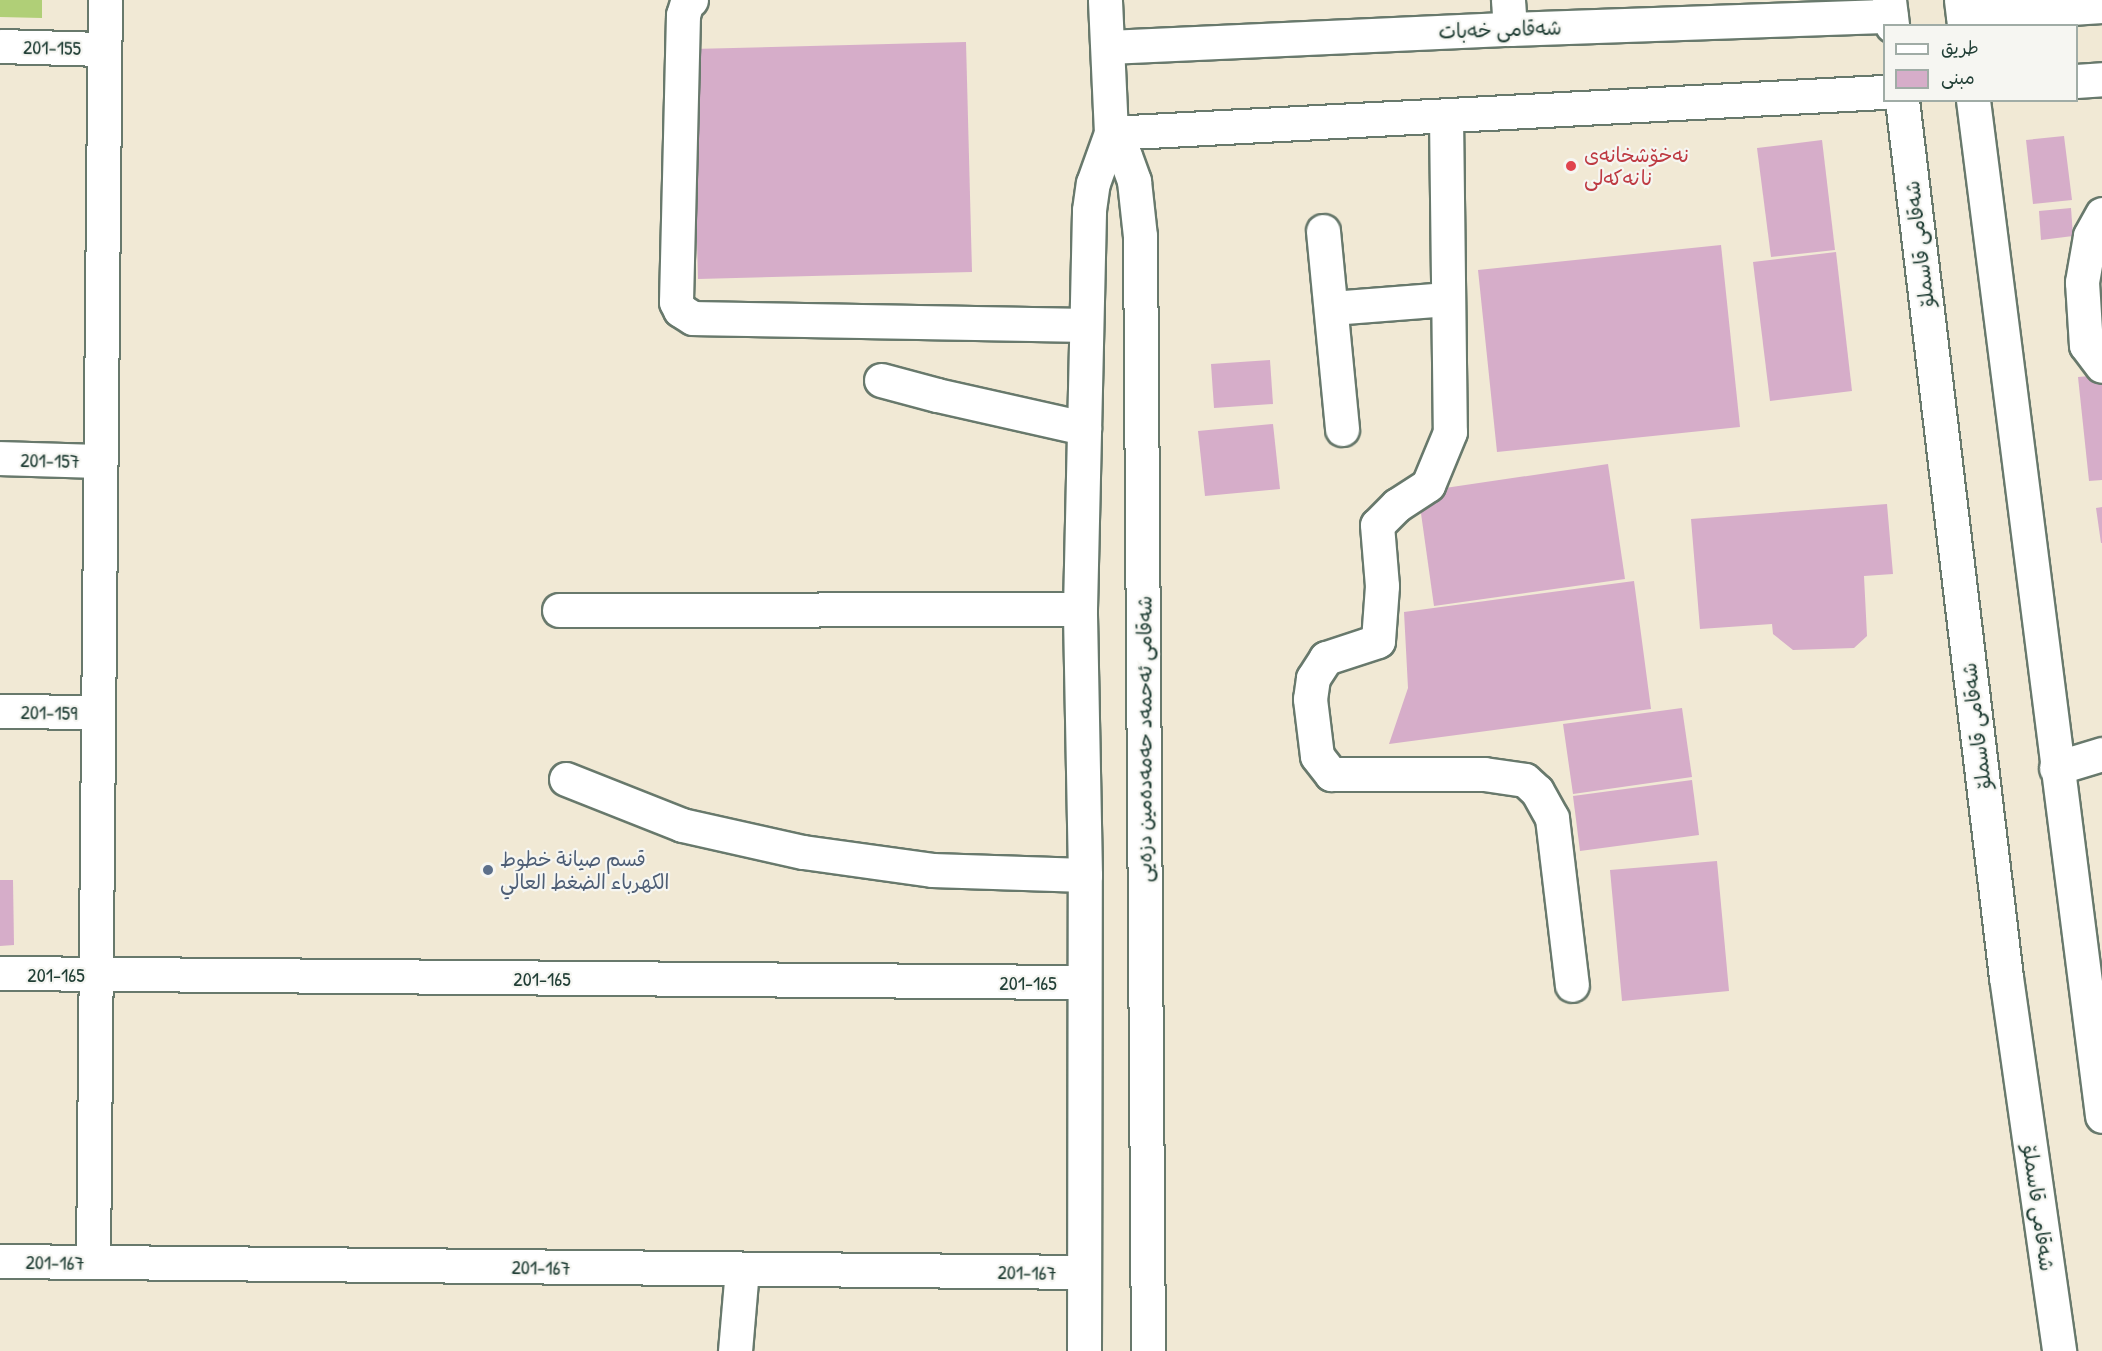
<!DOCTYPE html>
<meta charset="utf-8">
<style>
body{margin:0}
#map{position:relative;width:2102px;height:1351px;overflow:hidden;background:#f1e9d5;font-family:"Patrick Hand","Playpen Sans Arabic",sans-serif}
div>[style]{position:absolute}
.green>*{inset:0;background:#b0cf77}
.building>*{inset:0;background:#d6adc9}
.roads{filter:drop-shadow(2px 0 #68796c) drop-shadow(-2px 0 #68796c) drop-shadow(0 2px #68796c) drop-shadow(0 -2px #68796c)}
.minor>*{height:33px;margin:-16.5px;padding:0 16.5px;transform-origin:16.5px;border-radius:16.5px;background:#fff}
.major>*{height:33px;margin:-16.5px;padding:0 16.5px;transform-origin:16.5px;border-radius:16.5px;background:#fff}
.dots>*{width:16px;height:16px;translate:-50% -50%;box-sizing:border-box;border:3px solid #f6f6f2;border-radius:50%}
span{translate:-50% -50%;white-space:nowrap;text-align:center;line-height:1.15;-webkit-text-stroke:4.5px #f6f6f2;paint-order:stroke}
.street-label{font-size:20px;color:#1f3d34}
.health-label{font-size:20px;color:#be3a42}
.left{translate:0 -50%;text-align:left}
.service-label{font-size:20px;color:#4e5e75}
.legend{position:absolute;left:1883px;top:24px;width:195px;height:78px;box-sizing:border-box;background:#f6f6f2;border:2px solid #a0aca6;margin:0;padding:8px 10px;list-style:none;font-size:18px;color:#1f3d34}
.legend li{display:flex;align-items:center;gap:12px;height:30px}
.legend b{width:30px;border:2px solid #a0aca6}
</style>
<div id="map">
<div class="green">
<i style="clip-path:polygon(0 0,42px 0,42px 18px,0 17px)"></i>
</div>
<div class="building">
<i style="clip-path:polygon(966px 42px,972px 272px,698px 279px,692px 49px)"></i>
<i style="clip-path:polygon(2064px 136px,2072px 200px,2033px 204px,2026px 140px)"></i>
<i style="clip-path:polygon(1822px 140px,1835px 250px,1771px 257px,1757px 148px)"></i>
<i style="clip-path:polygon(2071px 208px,2073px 236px,2041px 240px,2039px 211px)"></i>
<i style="clip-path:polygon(1721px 245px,1740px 427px,1497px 452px,1478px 270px)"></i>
<i style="clip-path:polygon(1836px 252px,1852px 391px,1770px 401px,1753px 262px)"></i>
<i style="clip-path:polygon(1270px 360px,1273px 404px,1214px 408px,1211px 364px)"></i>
<i style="clip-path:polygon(2102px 375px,2102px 480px,2089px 481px,2078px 377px)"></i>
<i style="clip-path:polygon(1273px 424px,1280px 489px,1205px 496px,1198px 431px)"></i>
<i style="clip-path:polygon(1608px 464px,1625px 579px,1434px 606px,1418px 492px)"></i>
<i style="clip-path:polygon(1887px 504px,1893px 574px,1864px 576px,1867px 636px,1854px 648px,1793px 650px,1773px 634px,1772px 624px,1700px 629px,1691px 519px)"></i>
<i style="clip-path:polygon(2102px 507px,2102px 543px,2101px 543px,2096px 508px)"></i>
<i style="clip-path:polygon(1634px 581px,1651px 709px,1389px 744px,1408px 688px,1404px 612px)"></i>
<i style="clip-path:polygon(1682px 708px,1692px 777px,1573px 794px,1563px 724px)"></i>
<i style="clip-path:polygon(1692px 780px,1699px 835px,1580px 851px,1573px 796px)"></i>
<i style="clip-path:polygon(1717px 861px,1729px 991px,1622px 1001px,1610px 870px)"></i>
<i style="clip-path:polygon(0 880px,13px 880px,14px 945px,0 946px)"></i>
</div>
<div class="roads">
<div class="minor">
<i style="left:691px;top:0;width:4px;rotate:153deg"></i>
<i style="left:687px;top:2px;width:14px;rotate:107deg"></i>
<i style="left:683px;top:15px;width:287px;rotate:91.4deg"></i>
<i style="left:676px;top:302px;width:9px;rotate:63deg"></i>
<i style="left:680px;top:310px;width:15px;rotate:32deg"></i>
<i style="left:693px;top:318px;width:393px;rotate:1deg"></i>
<i style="left:1508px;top:0;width:29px;rotate:86deg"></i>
<i style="left:1963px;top:15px;width:139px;rotate:-3.7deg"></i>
<i style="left:0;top:46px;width:104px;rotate:1.7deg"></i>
<i style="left:1108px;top:47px;width:402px;rotate:-2.6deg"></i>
<i style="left:1510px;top:29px;width:381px;rotate:-2deg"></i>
<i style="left:2076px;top:81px;width:26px;rotate:-4deg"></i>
<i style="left:1446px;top:116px;width:316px;rotate:89.3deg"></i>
<i style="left:1450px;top:432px;width:57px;rotate:112.5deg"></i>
<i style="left:1428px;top:485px;width:37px;rotate:147deg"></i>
<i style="left:1397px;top:505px;width:28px;rotate:135deg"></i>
<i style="left:1377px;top:525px;width:61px;rotate:85.3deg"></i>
<i style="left:1382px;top:586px;width:55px;rotate:94.2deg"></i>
<i style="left:1378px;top:641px;width:55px;rotate:161.9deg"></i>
<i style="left:1326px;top:658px;width:24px;rotate:123deg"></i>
<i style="left:1313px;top:678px;width:21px;rotate:98deg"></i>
<i style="left:1310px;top:699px;width:57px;rotate:83deg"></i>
<i style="left:1317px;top:756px;width:23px;rotate:52deg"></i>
<i style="left:1331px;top:774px;width:153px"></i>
<i style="left:1484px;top:774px;width:41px;rotate:8.3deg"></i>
<i style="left:1525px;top:780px;width:16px;rotate:43deg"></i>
<i style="left:1537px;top:791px;width:31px;rotate:61deg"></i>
<i style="left:1552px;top:818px;width:168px;rotate:83.2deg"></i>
<i style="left:1111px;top:133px;width:27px;rotate:59deg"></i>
<i style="left:1125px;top:156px;width:27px;rotate:70deg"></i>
<i style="left:1134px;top:181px;width:55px;rotate:83.8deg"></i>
<i style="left:1140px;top:236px;width:1115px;rotate:89.59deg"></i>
<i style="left:1111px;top:133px;width:774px;rotate:-3.04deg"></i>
<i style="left:2102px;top:214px;width:25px;rotate:119deg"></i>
<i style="left:2090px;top:236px;width:47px;rotate:99.9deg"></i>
<i style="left:2082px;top:282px;width:63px;rotate:86.4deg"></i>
<i style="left:2086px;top:345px;width:26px;rotate:53deg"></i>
<i style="left:1323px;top:231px;width:199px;rotate:84.5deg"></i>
<i style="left:1332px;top:308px;width:115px;rotate:-4.5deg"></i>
<i style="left:881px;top:380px;width:58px;rotate:15deg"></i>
<i style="left:937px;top:395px;width:151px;rotate:12.7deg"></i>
<i style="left:0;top:458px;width:99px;rotate:1.7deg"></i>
<i style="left:559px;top:610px;width:521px;rotate:-0.11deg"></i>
<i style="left:0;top:711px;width:98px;rotate:0.6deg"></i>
<i style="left:2056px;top:768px;width:48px;rotate:-16.9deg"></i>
<i style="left:566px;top:779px;width:125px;rotate:21.6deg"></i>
<i style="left:682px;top:825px;width:124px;rotate:12.6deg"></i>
<i style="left:803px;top:852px;width:130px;rotate:7.9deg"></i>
<i style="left:932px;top:870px;width:153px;rotate:1.9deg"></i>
<i style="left:0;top:973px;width:1084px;rotate:0.48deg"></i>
<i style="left:0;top:1261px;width:1082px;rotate:0.58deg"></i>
<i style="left:93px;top:1262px;width:1262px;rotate:-89.46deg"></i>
<i style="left:735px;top:1351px;width:82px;rotate:-85.1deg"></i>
<i style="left:1084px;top:1351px;width:476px;rotate:-89.9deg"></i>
<i style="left:1085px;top:875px;width:266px;rotate:-91.1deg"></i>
<i style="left:1080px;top:609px;width:399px;rotate:-88.7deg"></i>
<i style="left:1089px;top:210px;width:27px;rotate:-82deg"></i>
<i style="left:1093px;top:183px;width:53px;rotate:-70.2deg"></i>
<i style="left:1111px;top:133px;width:133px;rotate:-92.6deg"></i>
</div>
<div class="major">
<i style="left:1889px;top:0;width:26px;rotate:83deg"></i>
<i style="left:1961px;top:0;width:26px;rotate:83deg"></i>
<i style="left:1902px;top:100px;width:883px;rotate:83.24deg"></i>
<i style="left:2006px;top:977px;width:378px;rotate:81.9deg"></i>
<i style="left:1973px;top:100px;width:1024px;rotate:82.76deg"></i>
</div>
</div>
<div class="dots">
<i style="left:1571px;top:166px;background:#e0444e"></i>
<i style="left:488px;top:870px;background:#5c6f8a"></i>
</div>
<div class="street-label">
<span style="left:1500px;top:29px;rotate:-2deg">شەقامی خەبات</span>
<span style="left:52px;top:47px;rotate:1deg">201-155</span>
<span style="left:1919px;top:244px;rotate:-97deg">شەقامی قاسملۆ</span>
<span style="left:50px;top:460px;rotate:1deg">201-157</span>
<span style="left:49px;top:712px;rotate:1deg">201-159</span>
<span style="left:1976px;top:726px;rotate:-97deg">شەقامی قاسملۆ</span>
<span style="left:1144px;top:739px;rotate:-90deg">شەقامی ئەحمەد حەمەدەمین دزەیی</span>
<span style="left:56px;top:974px">201-165</span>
<span style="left:542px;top:978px">201-165</span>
<span style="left:1028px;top:982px">201-165</span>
<span style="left:2039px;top:1208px;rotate:82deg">شەقامی قاسملۆ</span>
<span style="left:55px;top:1262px;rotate:1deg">201-167</span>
<span style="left:541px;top:1267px;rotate:1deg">201-167</span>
<span style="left:1027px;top:1272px;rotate:1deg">201-167</span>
</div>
<div class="health-label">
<span class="left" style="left:1584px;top:166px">نەخۆشخانەی<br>نانەکەلی</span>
</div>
<div class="service-label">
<span class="left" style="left:500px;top:870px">قسم صيانة خطوط<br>الكهرباء الضغط العالي</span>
</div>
<ul class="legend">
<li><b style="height:8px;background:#fff"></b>طريق</li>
<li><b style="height:16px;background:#d6adc9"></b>مبنى</li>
</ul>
</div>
